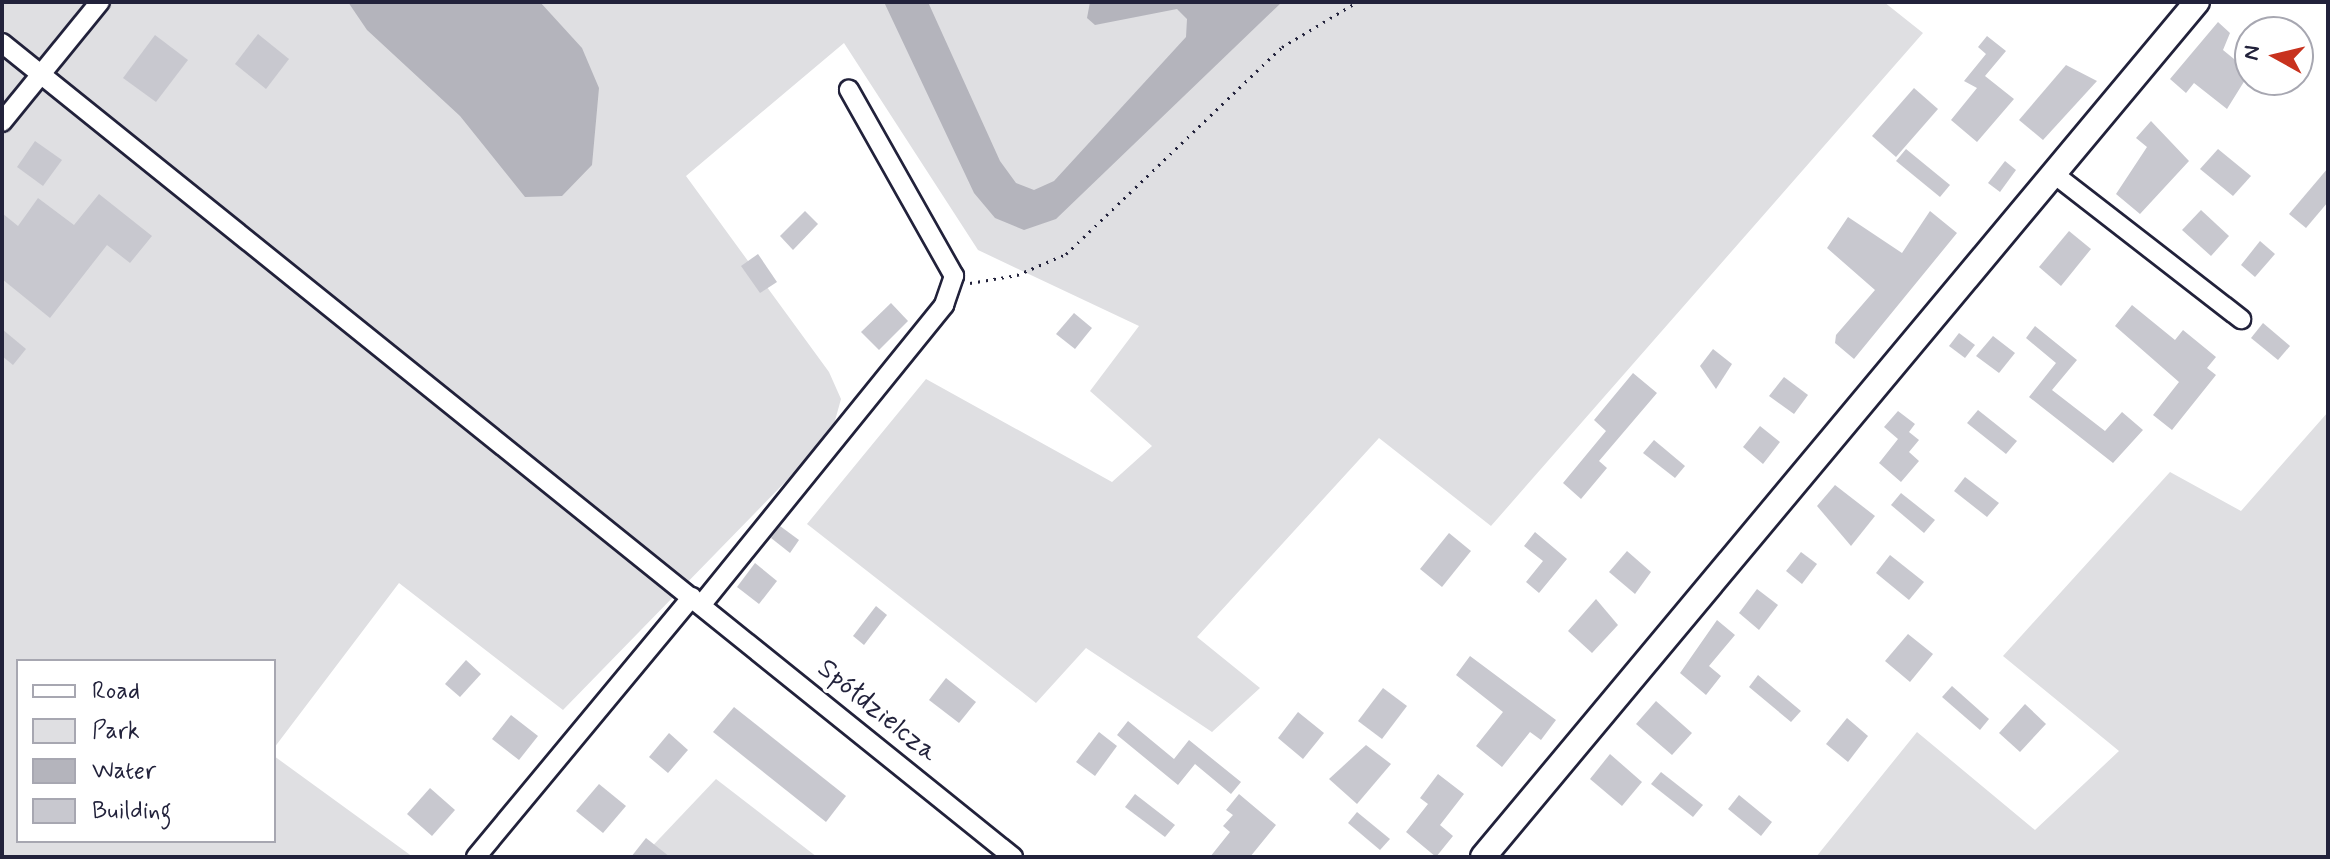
<!DOCTYPE html>
<meta charset="utf-8">
<style>
body{margin:0}
#map{position:relative;width:2330px;height:859px;overflow:hidden;background:#fff;font-family:Mynerve,sans-serif}
div>[style]{position:absolute}
.green>*{inset:0;background:#dfdfe2}
.water>*{inset:0;background:#b4b4bc}
.building>*{inset:0;background:#c8c8cf}
.path>*{height:3px;margin-top:-1.5px;transform-origin:0;background:repeating-linear-gradient(90deg,#22223b 0 2px,transparent 0 8px)}
.roads{filter:drop-shadow(2px 0 #22223b) drop-shadow(-2px 0 #22223b) drop-shadow(0 2px #22223b) drop-shadow(0 -2px #22223b)}
.minor>*{height:18px;margin:-9px;padding:0 9px;transform-origin:9px;border-radius:9px;background:#fff}
.major>*{height:24px;margin:-12px;padding:0 12px;transform-origin:12px;border-radius:12px;background:#fff}
span{translate:-50% -50%;white-space:nowrap;text-align:center;line-height:1.15;-webkit-text-stroke:8px #fff;paint-order:stroke}
.street-label{font-size:28px;color:#22223b}
.frame{position:absolute;inset:0;border:4px solid #22223b;pointer-events:none}
.legend{position:absolute;left:16px;top:659px;width:260px;height:184px;box-sizing:border-box;background:#fff;border:2px solid #a7a7b1;margin:0;padding:10px 14px;list-style:none;font-size:24px;color:#22223b}
.legend li{display:flex;align-items:center;gap:16px;height:40px}
.legend b{width:40px;border:2px solid #a7a7b1}
.north{position:absolute;left:2234px;top:16px;width:80px;height:80px;box-sizing:border-box;background:#fff;border:2px solid #a7a7b1;border-radius:50%;rotate:278deg;font-size:22px;font-weight:700;line-height:32px;text-align:center;color:#22223b}
.north::after{content:'';display:block;margin:auto;width:28px;height:36px;background:#c8321e;clip-path:polygon(50% 0,100% 100%,50% 72%,0 100%)}
</style>
<div id="map">
<div class="green">
<i style="clip-path:polygon(2px 2px,1884px 2px,1923px 33px,1491px 526px,1379px 438px,1197px 637px,1260px 688px,1212px 732px,1086px 648px,1036px 703px,807px 524px,926px 379px,1112px 482px,1152px 446px,1090px 391px,1139px 326px,978px 250px,844px 43px,686px 176px,829px 372px,841px 399px,831px 435px,563px 710px,399px 583px,274px 748px,274px 661px,18px 661px,18px 841px,274px 841px,274px 756px,413px 857px,2px 857px)"></i>
<i style="clip-path:polygon(2328px 412px,2328px 857px,1816px 857px,1917px 732px,2035px 830px,2119px 751px,2003px 656px,2170px 472px,2241px 511px)"></i>
<i style="clip-path:polygon(716px 779px,817px 857px,642px 857px)"></i>
</div>
<div class="water">
<i style="clip-path:polygon(348px 2px,540px 2px,582px 48px,599px 88px,592px 165px,562px 196px,525px 197px,460px 116px,367px 30px)"></i>
<i style="clip-path:polygon(884px 2px,928px 2px,1000px 161px,1016px 183px,1034px 190px,1054px 181px,1186px 37px,1187px 19px,1177px 9px,1095px 25px,1087px 18px,1090px 2px,1282px 2px,1056px 219px,1024px 230px,995px 218px,974px 193px)"></i>
</div>
<div class="building">
<i style="clip-path:polygon(2218px 22px,2230px 33px,2223px 50px,2250px 72px,2227px 109px,2194px 83px,2186px 93px,2170px 79px)"></i>
<i style="clip-path:polygon(258px 34px,289px 59px,266px 89px,235px 64px)"></i>
<i style="clip-path:polygon(155px 35px,188px 60px,156px 102px,123px 78px)"></i>
<i style="clip-path:polygon(1987px 36px,2006px 51px,1985px 76px,2014px 99px,1977px 142px,1951px 120px,1977px 88px,1964px 81px,1986px 54px,1978px 47px)"></i>
<i style="clip-path:polygon(2066px 65px,2097px 81px,2043px 140px,2019px 120px)"></i>
<i style="clip-path:polygon(1914px 88px,1938px 109px,1896px 157px,1872px 136px)"></i>
<i style="clip-path:polygon(2151px 121px,2189px 161px,2140px 214px,2116px 194px,2147px 147px,2136px 138px)"></i>
<i style="clip-path:polygon(35px 141px,62px 160px,43px 186px,17px 167px)"></i>
<i style="clip-path:polygon(1906px 149px,1950px 185px,1940px 197px,1896px 161px)"></i>
<i style="clip-path:polygon(2218px 149px,2251px 176px,2233px 196px,2200px 169px)"></i>
<i style="clip-path:polygon(2005px 161px,2016px 170px,2000px 192px,1988px 183px)"></i>
<i style="clip-path:polygon(2328px 168px,2328px 202px,2306px 228px,2289px 214px)"></i>
<i style="clip-path:polygon(99px 194px,152px 236px,130px 263px,107px 245px,50px 318px,2px 279px,2px 213px,18px 226px,38px 198px,74px 225px)"></i>
<i style="clip-path:polygon(2201px 210px,2229px 236px,2211px 256px,2182px 230px)"></i>
<i style="clip-path:polygon(805px 211px,818px 224px,793px 250px,780px 236px)"></i>
<i style="clip-path:polygon(1930px 211px,1957px 233px,1854px 359px,1835px 343px,1836px 335px,1875px 290px,1827px 248px,1848px 217px,1902px 253px)"></i>
<i style="clip-path:polygon(2069px 231px,2091px 249px,2061px 286px,2039px 267px)"></i>
<i style="clip-path:polygon(2260px 241px,2275px 254px,2255px 277px,2241px 265px)"></i>
<i style="clip-path:polygon(758px 254px,777px 282px,760px 293px,741px 266px)"></i>
<i style="clip-path:polygon(891px 303px,908px 321px,879px 350px,861px 332px)"></i>
<i style="clip-path:polygon(2132px 305px,2175px 340px,2183px 330px,2216px 357px,2207px 368px,2216px 375px,2172px 430px,2153px 415px,2179px 382px,2115px 326px)"></i>
<i style="clip-path:polygon(1074px 313px,1092px 328px,1075px 349px,1056px 334px)"></i>
<i style="clip-path:polygon(2263px 323px,2290px 346px,2278px 360px,2251px 338px)"></i>
<i style="clip-path:polygon(2035px 326px,2077px 360px,2052px 390px,2105px 431px,2122px 412px,2143px 430px,2113px 463px,2029px 397px,2056px 363px,2026px 338px)"></i>
<i style="clip-path:polygon(2px 329px,26px 349px,13px 365px,2px 356px)"></i>
<i style="clip-path:polygon(1959px 333px,1975px 345px,1965px 358px,1949px 346px)"></i>
<i style="clip-path:polygon(1993px 336px,2015px 353px,1999px 373px,1976px 356px)"></i>
<i style="clip-path:polygon(1713px 349px,1732px 364px,1716px 389px,1700px 366px)"></i>
<i style="clip-path:polygon(1633px 373px,1657px 393px,1599px 461px,1607px 468px,1581px 499px,1563px 483px,1606px 431px,1594px 420px)"></i>
<i style="clip-path:polygon(1784px 377px,1808px 395px,1794px 414px,1769px 396px)"></i>
<i style="clip-path:polygon(1978px 410px,2017px 441px,2006px 454px,1967px 423px)"></i>
<i style="clip-path:polygon(1898px 411px,1915px 424px,1909px 432px,1919px 440px,1909px 452px,1919px 461px,1901px 482px,1879px 463px,1898px 439px,1884px 427px)"></i>
<i style="clip-path:polygon(1760px 426px,1780px 442px,1763px 464px,1743px 447px)"></i>
<i style="clip-path:polygon(1654px 440px,1685px 466px,1675px 478px,1643px 453px)"></i>
<i style="clip-path:polygon(1965px 477px,1999px 503px,1987px 517px,1954px 491px)"></i>
<i style="clip-path:polygon(1835px 485px,1875px 516px,1851px 546px,1817px 506px)"></i>
<i style="clip-path:polygon(1901px 493px,1935px 520px,1924px 533px,1891px 505px)"></i>
<i style="clip-path:polygon(780px 526px,799px 540px,790px 553px,771px 538px)"></i>
<i style="clip-path:polygon(1535px 532px,1567px 559px,1539px 593px,1526px 582px,1543px 561px,1524px 546px)"></i>
<i style="clip-path:polygon(1449px 533px,1471px 551px,1442px 587px,1420px 569px)"></i>
<i style="clip-path:polygon(1627px 551px,1651px 572px,1635px 594px,1609px 572px)"></i>
<i style="clip-path:polygon(1801px 552px,1817px 564px,1802px 584px,1786px 571px)"></i>
<i style="clip-path:polygon(1890px 555px,1924px 582px,1909px 600px,1876px 573px)"></i>
<i style="clip-path:polygon(755px 563px,777px 581px,759px 604px,737px 587px)"></i>
<i style="clip-path:polygon(1757px 589px,1778px 605px,1759px 630px,1739px 613px)"></i>
<i style="clip-path:polygon(1596px 599px,1618px 625px,1592px 653px,1568px 631px)"></i>
<i style="clip-path:polygon(876px 606px,887px 615px,864px 645px,853px 636px)"></i>
<i style="clip-path:polygon(1717px 620px,1735px 635px,1709px 666px,1721px 676px,1706px 695px,1680px 673px)"></i>
<i style="clip-path:polygon(1908px 634px,1933px 654px,1910px 682px,1885px 661px)"></i>
<i style="clip-path:polygon(1470px 656px,1556px 720px,1541px 740px,1530px 732px,1502px 767px,1476px 746px,1503px 712px,1456px 675px)"></i>
<i style="clip-path:polygon(466px 660px,481px 674px,460px 697px,445px 684px)"></i>
<i style="clip-path:polygon(1758px 675px,1801px 711px,1791px 722px,1749px 687px)"></i>
<i style="clip-path:polygon(946px 678px,976px 702px,959px 723px,929px 700px)"></i>
<i style="clip-path:polygon(1952px 686px,1989px 719px,1980px 730px,1942px 697px)"></i>
<i style="clip-path:polygon(1383px 688px,1407px 706px,1382px 739px,1358px 721px)"></i>
<i style="clip-path:polygon(1656px 701px,1692px 733px,1672px 755px,1636px 724px)"></i>
<i style="clip-path:polygon(2025px 704px,2046px 724px,2020px 752px,1999px 733px)"></i>
<i style="clip-path:polygon(734px 707px,846px 796px,826px 822px,713px 732px)"></i>
<i style="clip-path:polygon(1298px 712px,1324px 733px,1303px 759px,1278px 738px)"></i>
<i style="clip-path:polygon(511px 715px,538px 736px,519px 760px,492px 739px)"></i>
<i style="clip-path:polygon(1847px 718px,1868px 736px,1848px 762px,1826px 744px)"></i>
<i style="clip-path:polygon(1128px 721px,1174px 759px,1189px 740px,1241px 782px,1231px 794px,1195px 764px,1178px 785px,1117px 735px)"></i>
<i style="clip-path:polygon(1099px 732px,1117px 746px,1095px 776px,1076px 762px)"></i>
<i style="clip-path:polygon(669px 733px,688px 750px,668px 773px,649px 757px)"></i>
<i style="clip-path:polygon(1366px 745px,1391px 764px,1357px 804px,1329px 779px)"></i>
<i style="clip-path:polygon(1610px 754px,1642px 782px,1622px 806px,1590px 779px)"></i>
<i style="clip-path:polygon(1661px 772px,1703px 805px,1693px 817px,1651px 784px)"></i>
<i style="clip-path:polygon(1438px 774px,1464px 794px,1440px 825px,1453px 836px,1436px 857px,1406px 832px,1428px 804px,1420px 798px)"></i>
<i style="clip-path:polygon(599px 784px,626px 806px,603px 833px,576px 811px)"></i>
<i style="clip-path:polygon(430px 788px,455px 810px,432px 836px,407px 814px)"></i>
<i style="clip-path:polygon(1135px 794px,1175px 825px,1165px 837px,1125px 807px)"></i>
<i style="clip-path:polygon(1239px 794px,1276px 825px,1250px 857px,1210px 857px,1230px 832px,1223px 826px,1233px 815px,1226px 810px)"></i>
<i style="clip-path:polygon(1739px 795px,1772px 822px,1761px 836px,1728px 809px)"></i>
<i style="clip-path:polygon(1357px 812px,1390px 839px,1380px 850px,1348px 823px)"></i>
<i style="clip-path:polygon(646px 838px,670px 857px,631px 857px)"></i>
</div>
<div class="path">
<i style="left:970px;top:283px;width:48px;rotate:-9.7deg"></i>
<i style="left:1017px;top:275px;width:53px;rotate:-23.2deg"></i>
<i style="left:1066px;top:254px;width:299px;rotate:-43.8deg"></i>
<i style="left:1282px;top:47px;width:87px;rotate:-31deg"></i>
</div>
<div class="roads">
<div class="minor">
<i style="left:2px;top:43px;width:1298px;rotate:38.84deg"></i>
<i style="left:2px;top:122px;width:155px;rotate:-50.8deg"></i>
<i style="left:2054px;top:174px;width:237px;rotate:37.8deg"></i>
<i style="left:702px;top:604px;width:385px;rotate:-51deg"></i>
<i style="left:944px;top:305px;width:31px;rotate:-71deg"></i>
<i style="left:954px;top:276px;width:214px;rotate:-119.4deg"></i>
<i style="left:476px;top:857px;width:338px;rotate:-50.3deg"></i>
</div>
<div class="major">
<i style="left:1483px;top:857px;width:1114px;rotate:-50.14deg"></i>
</div>
</div>
<div class="street-label">
<span style="left:877px;top:711px;rotate:39deg">Spółdzielcza</span>
</div>
<div class="frame"></div>
<ul class="legend">
<li><b style="height:10px;background:#fff"></b>Road</li>
<li><b style="height:22px;background:#dfdfe2"></b>Park</li>
<li><b style="height:22px;background:#b4b4bc"></b>Water</li>
<li><b style="height:22px;background:#c8c8cf"></b>Building</li>
</ul>
<div class="north">N</div>
</div>
